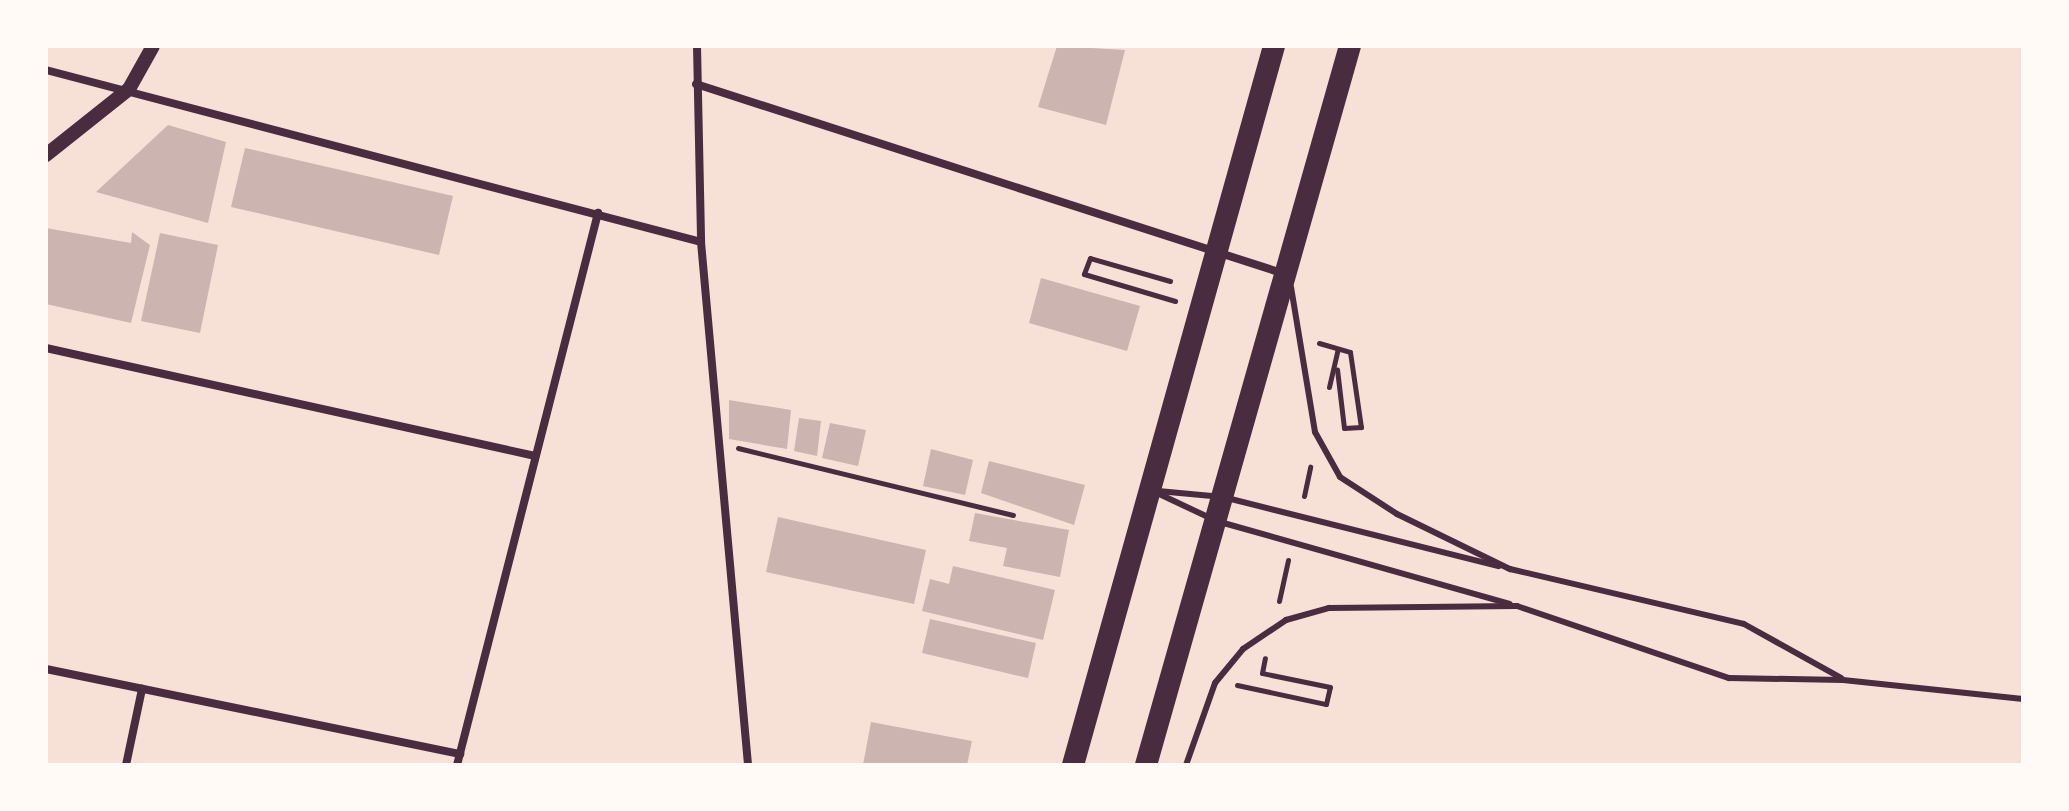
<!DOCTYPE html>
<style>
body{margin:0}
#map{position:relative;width:2069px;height:811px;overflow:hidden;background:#f7e1d7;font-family:"Asap Condensed",sans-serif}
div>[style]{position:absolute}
.building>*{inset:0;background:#ccb4b1}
.path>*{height:5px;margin:-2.5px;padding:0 2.5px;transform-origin:2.5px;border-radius:2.5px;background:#4a2c40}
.service>*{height:6px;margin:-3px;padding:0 3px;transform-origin:3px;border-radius:3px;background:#4a2c40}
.minor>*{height:8px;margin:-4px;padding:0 4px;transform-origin:4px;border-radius:4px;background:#4a2c40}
.tertiary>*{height:14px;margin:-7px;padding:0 7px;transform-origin:7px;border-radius:7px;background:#4a2c40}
.trunk>*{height:22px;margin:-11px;padding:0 11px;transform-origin:11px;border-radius:11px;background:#4a2c40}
span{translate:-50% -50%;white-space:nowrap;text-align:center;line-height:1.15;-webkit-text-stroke:6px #fffaf5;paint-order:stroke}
.frame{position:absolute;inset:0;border:48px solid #fffaf5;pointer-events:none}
</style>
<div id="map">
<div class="building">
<i style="clip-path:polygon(1057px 46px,1125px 50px,1106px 125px,1038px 107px)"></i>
<i style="clip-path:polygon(168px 125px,226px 142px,208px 223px,96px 192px)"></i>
<i style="clip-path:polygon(245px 148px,453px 196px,439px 255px,231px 207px)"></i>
<i style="clip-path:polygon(46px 228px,131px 243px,132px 232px,150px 245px,131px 323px,46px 304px)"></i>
<i style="clip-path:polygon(160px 233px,218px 245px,200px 333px,141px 321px)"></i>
<i style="clip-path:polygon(1041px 278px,1140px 306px,1127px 351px,1029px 323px)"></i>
<i style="clip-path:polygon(729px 400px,791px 410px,787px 449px,729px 439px)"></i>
<i style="clip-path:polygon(799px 418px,821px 421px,817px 456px,794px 451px)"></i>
<i style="clip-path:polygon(830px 423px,866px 430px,858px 466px,822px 458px)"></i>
<i style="clip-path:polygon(931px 449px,973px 460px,965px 495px,923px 486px)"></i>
<i style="clip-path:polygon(989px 461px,1085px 485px,1074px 525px,981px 493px)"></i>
<i style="clip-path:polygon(975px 513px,1069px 530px,1060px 577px,1003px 566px,1007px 548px,969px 541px)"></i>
<i style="clip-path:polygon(778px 517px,926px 550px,914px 604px,766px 572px)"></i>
<i style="clip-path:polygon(953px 566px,1055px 590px,1043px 640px,922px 611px,930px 579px,949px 584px)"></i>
<i style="clip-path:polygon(930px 619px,1036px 643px,1028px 678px,922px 653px)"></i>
<i style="clip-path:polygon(871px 722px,972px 741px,967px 765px,863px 765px)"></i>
</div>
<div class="path">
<i style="left:1170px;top:281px;width:83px;rotate:-164deg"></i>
<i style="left:1090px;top:258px;width:17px;rotate:111deg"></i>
<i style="left:1084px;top:274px;width:95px;rotate:16.5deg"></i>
<i style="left:1319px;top:343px;width:32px;rotate:16deg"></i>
<i style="left:1350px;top:352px;width:76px;rotate:81.7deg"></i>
<i style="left:1361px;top:427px;width:17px;rotate:177deg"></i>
<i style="left:1344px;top:428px;width:59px;rotate:-96.8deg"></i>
<i style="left:1329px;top:387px;width:39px;rotate:-77deg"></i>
<i style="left:738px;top:448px;width:283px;rotate:13.7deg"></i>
<i style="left:1304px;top:496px;width:30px;rotate:-78deg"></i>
<i style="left:1279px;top:601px;width:42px;rotate:-77.6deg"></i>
<i style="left:1237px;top:685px;width:91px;rotate:12.1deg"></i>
<i style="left:1326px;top:704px;width:17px;rotate:-77deg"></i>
<i style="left:1330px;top:687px;width:69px;rotate:-168.4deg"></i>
<i style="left:1262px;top:673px;width:15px;rotate:-79deg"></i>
</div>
<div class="service">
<i style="left:1291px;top:287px;width:147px;rotate:80.6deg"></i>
<i style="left:1315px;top:432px;width:51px;rotate:60.9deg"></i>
<i style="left:1340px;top:477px;width:68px;rotate:33deg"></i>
<i style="left:1397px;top:514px;width:126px;rotate:26deg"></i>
<i style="left:1510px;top:569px;width:240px;rotate:13.2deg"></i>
<i style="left:1744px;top:624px;width:111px;rotate:29.1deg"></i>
<i style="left:1158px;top:491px;width:65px;rotate:5.3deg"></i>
<i style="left:1223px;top:497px;width:284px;rotate:14.1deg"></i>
<i style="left:1155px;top:492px;width:61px;rotate:25.3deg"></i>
<i style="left:1220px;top:522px;width:301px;rotate:15.8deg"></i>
<i style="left:1186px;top:765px;width:87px;rotate:-70.5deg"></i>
<i style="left:1215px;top:683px;width:44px;rotate:-50.5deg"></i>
<i style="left:1243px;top:649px;width:52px;rotate:-34deg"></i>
<i style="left:1286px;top:620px;width:45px;rotate:-15.6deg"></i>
<i style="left:1329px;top:608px;width:188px;rotate:-0.6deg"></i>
<i style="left:1517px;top:606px;width:224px;rotate:18.8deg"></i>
<i style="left:1729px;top:678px;width:114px;rotate:1deg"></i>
<i style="left:1843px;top:680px;width:181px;rotate:6deg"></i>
</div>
<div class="minor">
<i style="left:697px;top:46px;width:196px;rotate:88.8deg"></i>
<i style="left:701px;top:242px;width:525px;rotate:84.86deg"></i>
<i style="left:46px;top:70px;width:677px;rotate:14.71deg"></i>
<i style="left:696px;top:84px;width:616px;rotate:17.88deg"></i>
<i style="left:46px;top:348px;width:501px;rotate:12.45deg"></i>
<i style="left:46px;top:669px;width:423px;rotate:11.6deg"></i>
<i style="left:126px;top:765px;width:78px;rotate:-78.1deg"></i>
<i style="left:457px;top:765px;width:570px;rotate:-75.67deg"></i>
</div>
<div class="tertiary">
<i style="left:46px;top:155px;width:106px;rotate:-38.5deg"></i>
<i style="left:129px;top:89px;width:49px;rotate:-60.8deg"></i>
</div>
<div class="trunk">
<i style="left:1073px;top:765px;width:747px;rotate:-74.38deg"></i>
<i style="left:1146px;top:765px;width:747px;rotate:-74.16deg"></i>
</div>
<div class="frame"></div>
</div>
